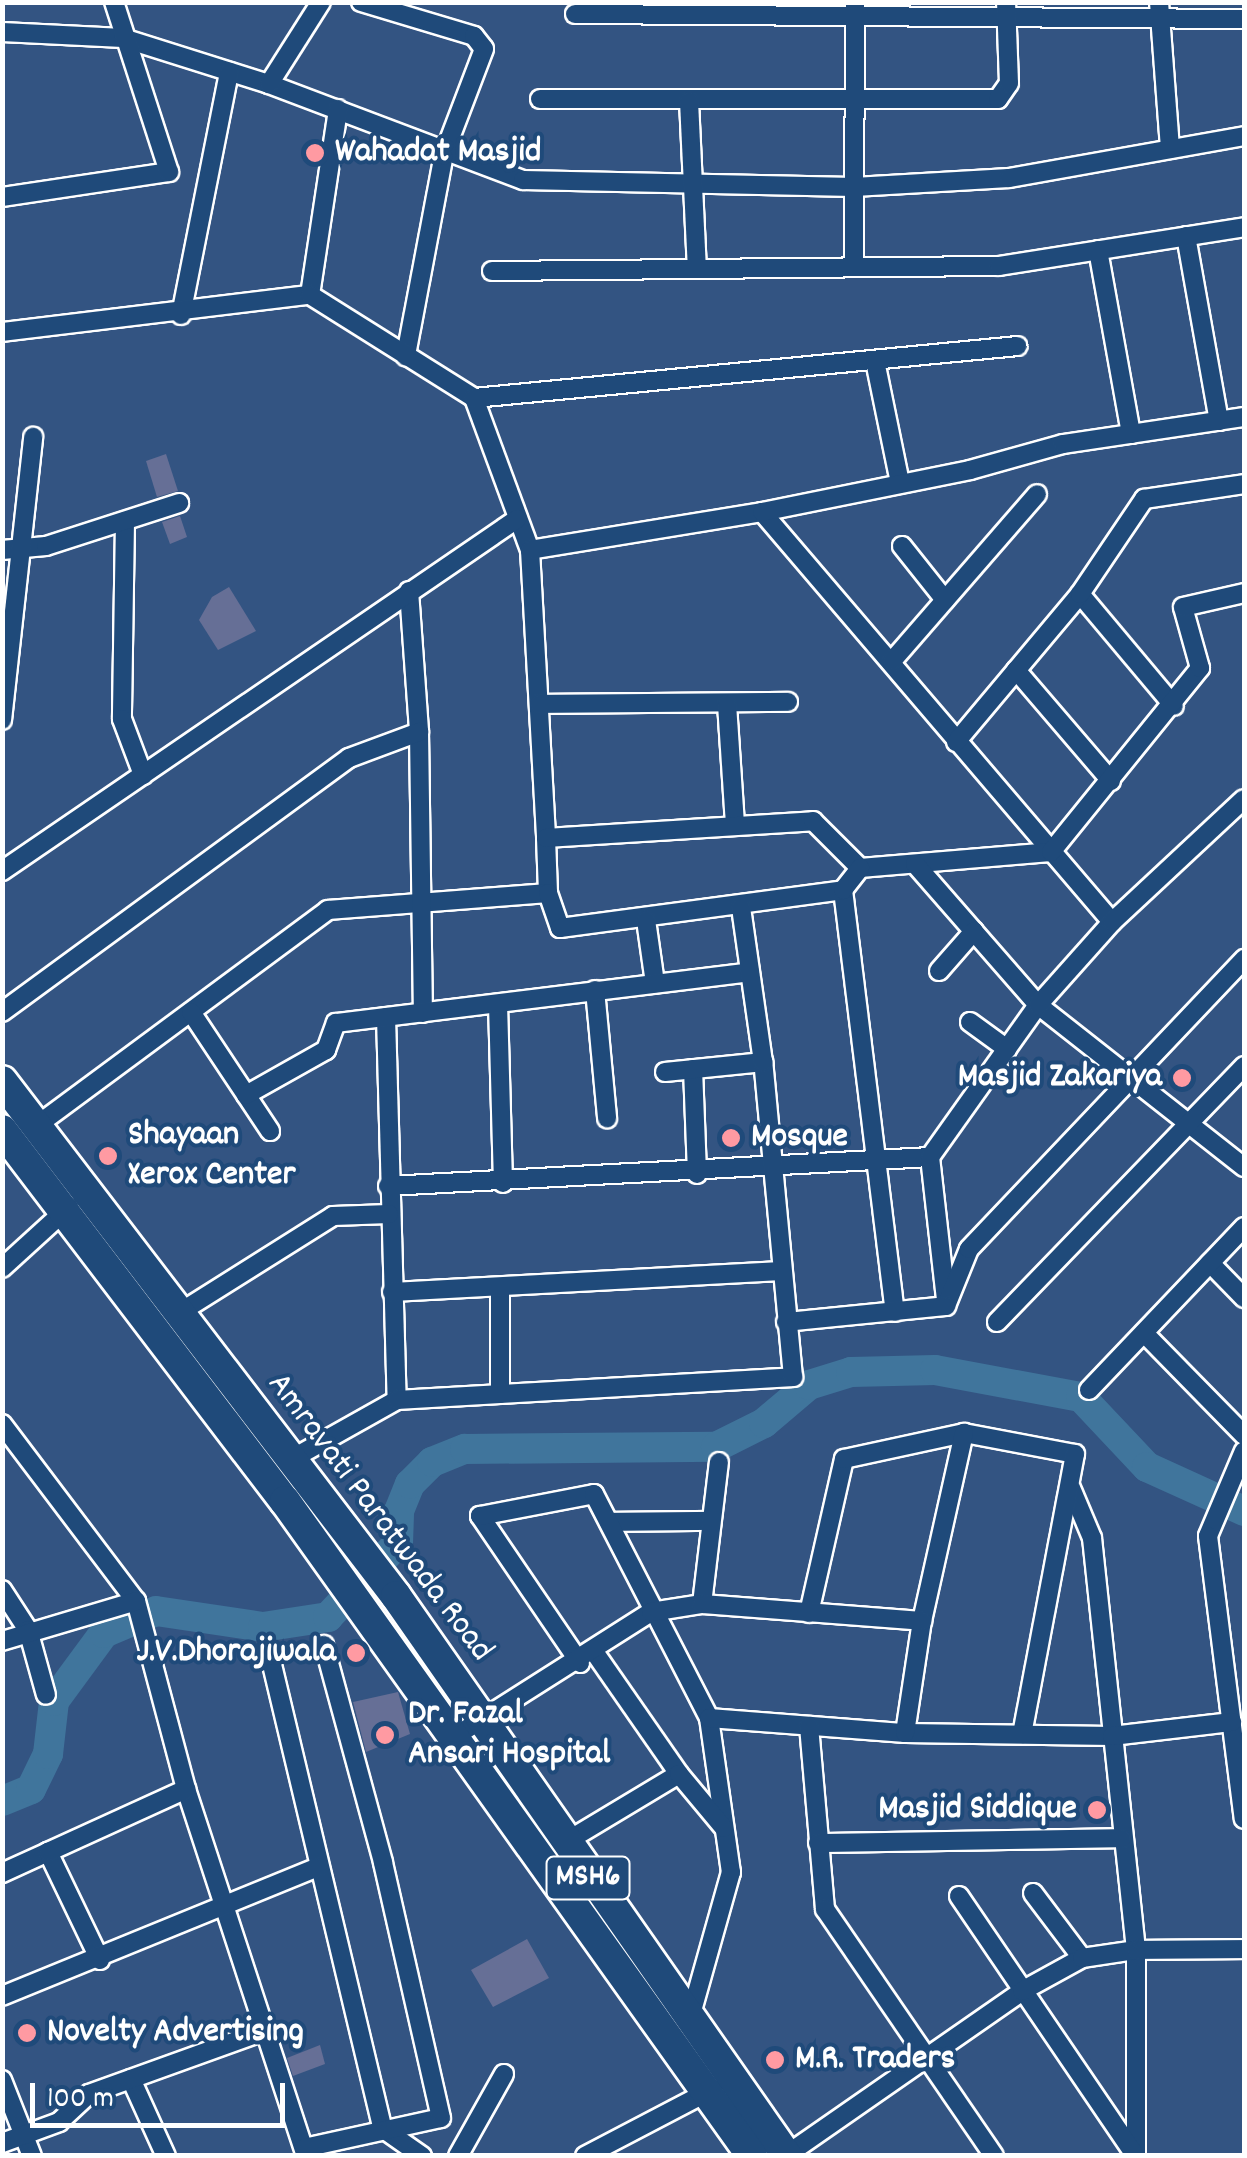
<!DOCTYPE html>
<style>
body{margin:0}
#map{position:relative;width:1247px;height:2158px;overflow:hidden;background:#335482;font-family:Dekko,sans-serif}
div>[style]{position:absolute}
.river>*{height:30px;margin:-15px;padding:0 15px;transform-origin:15px;border-radius:15px;background:#40759c}
.building>*{inset:0;background:#666f96}
.roads{filter:drop-shadow(2px 0 #fff) drop-shadow(-2px 0 #fff) drop-shadow(0 2px #fff) drop-shadow(0 -2px #fff)}
.street>*{height:18px;margin:-9px;padding:0 9px;transform-origin:9px;border-radius:9px;background:#1f4a7a}
.primary>*{height:30px;margin:-15px;padding:0 15px;transform-origin:15px;border-radius:15px;background:#1f4a7a}
.dots>*{width:28px;height:28px;translate:-50% -50%;box-sizing:border-box;border:5px solid #1f4a7a;border-radius:50%}
span{translate:-50% -50%;white-space:nowrap;text-align:center;line-height:1.15;-webkit-text-stroke:8px #1f4a7a;paint-order:stroke}
.shield-label span{padding:2px 8px;background:#1f4a7a;border:2px solid;border-radius:8px;-webkit-text-stroke-width:0}
.shield-label{font-size:32px;color:#fff;font-weight:700}
.poi-label{font-size:35px;color:#fff;font-weight:700}
.left{translate:0 -50%;text-align:left}
.right{translate:-100% -50%;text-align:right}
.street-label{font-size:35px;color:#fff}
.frame{position:absolute;inset:0;border:5px solid #fff;pointer-events:none}
.scale{position:absolute;left:30px;top:2083px;width:255px;height:45px;box-sizing:border-box;border:5px solid #fff;border-top:0;padding-left:12px;font-size:30px;line-height:35px;white-space:nowrap;color:#fff;-webkit-text-stroke:8px #1f4a7a;paint-order:stroke}
</style>
<div id="map">
<div class="river">
<i style="left:2px;top:1801px;width:31px;rotate:-22deg"></i>
<i style="left:31px;top:1789px;width:39px;rotate:-64deg"></i>
<i style="left:48px;top:1754px;width:53px;rotate:-83.5deg"></i>
<i style="left:54px;top:1701px;width:84px;rotate:-53.7deg"></i>
<i style="left:104px;top:1633px;width:56px;rotate:-22.9deg"></i>
<i style="left:156px;top:1611px;width:108px;rotate:8.5deg"></i>
<i style="left:263px;top:1627px;width:66px;rotate:-8.7deg"></i>
<i style="left:328px;top:1617px;width:102px;rotate:-46.6deg"></i>
<i style="left:398px;top:1543px;width:32px;rotate:-88deg"></i>
<i style="left:399px;top:1511px;width:29px;rotate:-68deg"></i>
<i style="left:410px;top:1484px;width:31px;rotate:-45deg"></i>
<i style="left:432px;top:1462px;width:35px;rotate:-22deg"></i>
<i style="left:465px;top:1449px;width:251px;rotate:-0.5deg"></i>
<i style="left:716px;top:1447px;width:54px;rotate:-26.6deg"></i>
<i style="left:764px;top:1423px;width:59px;rotate:-40.2deg"></i>
<i style="left:809px;top:1385px;width:44px;rotate:-17.2deg"></i>
<i style="left:851px;top:1372px;width:84px;rotate:-1.4deg"></i>
<i style="left:935px;top:1370px;width:148px;rotate:10.5deg"></i>
<i style="left:1081px;top:1397px;width:96px;rotate:46.7deg"></i>
<i style="left:1147px;top:1467px;width:107px;rotate:24.4deg"></i>
</div>
<div class="building">
<i style="clip-path:polygon(166px 454px,178px 491px,157px 497px,146px 461px)"></i>
<i style="clip-path:polygon(180px 516px,187px 537px,170px 544px,162px 522px)"></i>
<i style="clip-path:polygon(229px 587px,256px 631px,218px 650px,199px 620px,212px 597px)"></i>
<i style="clip-path:polygon(398px 1692px,410px 1734px,366px 1752px,353px 1702px)"></i>
<i style="clip-path:polygon(527px 1939px,549px 1978px,493px 2007px,471px 1970px)"></i>
<i style="clip-path:polygon(320px 2045px,325px 2064px,293px 2076px,287px 2058px)"></i>
</div>
<div class="roads">
<div class="street">
<i style="left:361px;top:2px;width:118px;rotate:16.7deg"></i>
<i style="left:474px;top:36px;width:16px;rotate:52deg"></i>
<i style="left:484px;top:49px;width:112px;rotate:110.9deg"></i>
<i style="left:444px;top:154px;width:206px;rotate:100.7deg"></i>
<i style="left:1159px;top:2px;width:147px;rotate:85.7deg"></i>
<i style="left:575px;top:14px;width:669px;rotate:0.43deg"></i>
<i style="left:2px;top:32px;width:121px;rotate:2.8deg"></i>
<i style="left:123px;top:38px;width:153px;rotate:17.5deg"></i>
<i style="left:269px;top:84px;width:272px;rotate:20.7deg"></i>
<i style="left:523px;top:180px;width:331px;rotate:1.2deg"></i>
<i style="left:854px;top:187px;width:155px;rotate:-3.3deg"></i>
<i style="left:1009px;top:178px;width:239px;rotate:-10.1deg"></i>
<i style="left:269px;top:84px;width:97px;rotate:-57.6deg"></i>
<i style="left:540px;top:99px;width:458px"></i>
<i style="left:998px;top:99px;width:19px;rotate:-55deg"></i>
<i style="left:1009px;top:83px;width:81px;rotate:-92.1deg"></i>
<i style="left:689px;top:101px;width:168px;rotate:87.3deg"></i>
<i style="left:2px;top:197px;width:169px;rotate:-8.5deg"></i>
<i style="left:169px;top:172px;width:179px;rotate:-107.9deg"></i>
<i style="left:1186px;top:236px;width:188px;rotate:79.9deg"></i>
<i style="left:1098px;top:250px;width:187px;rotate:79.8deg"></i>
<i style="left:854px;top:267px;width:265px;rotate:-89.8deg"></i>
<i style="left:492px;top:271px;width:507px;rotate:-0.57deg"></i>
<i style="left:999px;top:266px;width:248px;rotate:-9deg"></i>
<i style="left:310px;top:295px;width:188px;rotate:-81.4deg"></i>
<i style="left:181px;top:315px;width:248px;rotate:-78.8deg"></i>
<i style="left:2px;top:332px;width:310px;rotate:-6.9deg"></i>
<i style="left:310px;top:295px;width:194px;rotate:32.1deg"></i>
<i style="left:474px;top:398px;width:162px;rotate:69.8deg"></i>
<i style="left:530px;top:550px;width:288px;rotate:86.8deg"></i>
<i style="left:546px;top:838px;width:55px;rotate:87.9deg"></i>
<i style="left:548px;top:893px;width:221px;rotate:175.6deg"></i>
<i style="left:328px;top:910px;width:360px;rotate:143.5deg"></i>
<i style="left:875px;top:361px;width:125px;rotate:78.4deg"></i>
<i style="left:474px;top:398px;width:546px;rotate:-5.46deg"></i>
<i style="left:762px;top:512px;width:539px;rotate:49.51deg"></i>
<i style="left:125px;top:521px;width:198px;rotate:90.9deg"></i>
<i style="left:122px;top:719px;width:60px;rotate:69.4deg"></i>
<i style="left:902px;top:546px;width:69px;rotate:51.5deg"></i>
<i style="left:2px;top:550px;width:44px;rotate:-5.2deg"></i>
<i style="left:46px;top:546px;width:140px;rotate:-17.9deg"></i>
<i style="left:530px;top:550px;width:235px;rotate:-9.3deg"></i>
<i style="left:762px;top:512px;width:212px;rotate:-11.4deg"></i>
<i style="left:970px;top:470px;width:97px;rotate:-15.6deg"></i>
<i style="left:1063px;top:444px;width:183px;rotate:-8.5deg"></i>
<i style="left:409px;top:591px;width:141px;rotate:85.9deg"></i>
<i style="left:419px;top:732px;width:281px;rotate:89.2deg"></i>
<i style="left:1080px;top:594px;width:146px;rotate:50deg"></i>
<i style="left:892px;top:661px;width:221px;rotate:-49deg"></i>
<i style="left:1016px;top:670px;width:146px;rotate:49.4deg"></i>
<i style="left:539px;top:704px;width:249px;rotate:-0.5deg"></i>
<i style="left:727px;top:704px;width:122px;rotate:86.2deg"></i>
<i style="left:2px;top:720px;width:285px;rotate:-83.7deg"></i>
<i style="left:956px;top:742px;width:193px;rotate:-50deg"></i>
<i style="left:1080px;top:594px;width:115px;rotate:-56deg"></i>
<i style="left:1144px;top:499px;width:101px;rotate:-8.5deg"></i>
<i style="left:546px;top:838px;width:268px;rotate:-3.6deg"></i>
<i style="left:813px;top:821px;width:66px;rotate:45deg"></i>
<i style="left:860px;top:868px;width:192px;rotate:-4.8deg"></i>
<i style="left:1051px;top:852px;width:237px;rotate:-51deg"></i>
<i style="left:1200px;top:668px;width:63px;rotate:-105.6deg"></i>
<i style="left:1183px;top:607px;width:63px;rotate:-12.9deg"></i>
<i style="left:915px;top:864px;width:187px;rotate:48.9deg"></i>
<i style="left:1038px;top:1005px;width:262px;rotate:38.2deg"></i>
<i style="left:2px;top:871px;width:624px;rotate:-34.35deg"></i>
<i style="left:843px;top:890px;width:425px;rotate:83deg"></i>
<i style="left:548px;top:893px;width:37px;rotate:71deg"></i>
<i style="left:560px;top:928px;width:286px;rotate:-7.6deg"></i>
<i style="left:843px;top:890px;width:28px;rotate:-52deg"></i>
<i style="left:646px;top:920px;width:64px;rotate:81.9deg"></i>
<i style="left:939px;top:971px;width:53px;rotate:-48.8deg"></i>
<i style="left:595px;top:990px;width:129px;rotate:84.6deg"></i>
<i style="left:498px;top:1004px;width:179px;rotate:88.4deg"></i>
<i style="left:2px;top:1012px;width:430px;rotate:-36.2deg"></i>
<i style="left:349px;top:758px;width:75px;rotate:-20.4deg"></i>
<i style="left:191px;top:1012px;width:143px;rotate:56.4deg"></i>
<i style="left:386px;top:1017px;width:383px;rotate:88.4deg"></i>
<i style="left:970px;top:1022px;width:46px;rotate:36.1deg"></i>
<i style="left:693px;top:1069px;width:105px;rotate:87.8deg"></i>
<i style="left:665px;top:1072px;width:99px;rotate:-5.8deg"></i>
<i style="left:246px;top:1095px;width:92px;rotate:-29.4deg"></i>
<i style="left:326px;top:1050px;width:29px;rotate:-70deg"></i>
<i style="left:336px;top:1023px;width:417px;rotate:-7deg"></i>
<i style="left:930px;top:1157px;width:144px;rotate:83.6deg"></i>
<i style="left:388px;top:1186px;width:543px;rotate:-3.06deg"></i>
<i style="left:930px;top:1157px;width:186px;rotate:-54.6deg"></i>
<i style="left:1038px;top:1005px;width:111px;rotate:-48.3deg"></i>
<i style="left:1112px;top:922px;width:180px;rotate:-43deg"></i>
<i style="left:1210px;top:1263px;width:49px;rotate:45.8deg"></i>
<i style="left:2px;top:1268px;width:91px;rotate:-42.3deg"></i>
<i style="left:500px;top:1287px;width:107px;rotate:90deg"></i>
<i style="left:392px;top:1292px;width:390px;rotate:-3.1deg"></i>
<i style="left:946px;top:1306px;width:61px;rotate:-68deg"></i>
<i style="left:969px;top:1249px;width:400px;rotate:-46.5deg"></i>
<i style="left:179px;top:1313px;width:182px;rotate:-32.2deg"></i>
<i style="left:333px;top:1216px;width:56px;rotate:-2deg"></i>
<i style="left:786px;top:1322px;width:161px;rotate:-5.7deg"></i>
<i style="left:997px;top:1322px;width:356px;rotate:-46deg"></i>
<i style="left:1144px;top:1333px;width:143px;rotate:45.6deg"></i>
<i style="left:1089px;top:1390px;width:225px;rotate:-46.4deg"></i>
<i style="left:2px;top:1424px;width:222px;rotate:52.9deg"></i>
<i style="left:136px;top:1601px;width:195px;rotate:75.1deg"></i>
<i style="left:186px;top:1789px;width:386px;rotate:71.9deg"></i>
<i style="left:1244px;top:1451px;width:92px;rotate:113deg"></i>
<i style="left:1208px;top:1536px;width:285px;rotate:82.8deg"></i>
<i style="left:290px;top:1460px;width:123px;rotate:-29.3deg"></i>
<i style="left:397px;top:1400px;width:397px;rotate:-3.3deg"></i>
<i style="left:793px;top:1377px;width:316px;rotate:-95.4deg"></i>
<i style="left:763px;top:1062px;width:157px;rotate:-98.1deg"></i>
<i style="left:1071px;top:1488px;width:54px;rotate:67.2deg"></i>
<i style="left:1092px;top:1538px;width:414px;rotate:83.9deg"></i>
<i style="left:1136px;top:1950px;width:206px;rotate:90deg"></i>
<i style="left:609px;top:1522px;width:102px;rotate:-0.6deg"></i>
<i style="left:2px;top:1590px;width:48px;rotate:57deg"></i>
<i style="left:28px;top:1630px;width:67px;rotate:74.5deg"></i>
<i style="left:702px;top:1604px;width:143px;rotate:-83.2deg"></i>
<i style="left:809px;top:1613px;width:158px;rotate:-77.2deg"></i>
<i style="left:844px;top:1459px;width:123px;rotate:-12.2deg"></i>
<i style="left:964px;top:1433px;width:113px;rotate:10.7deg"></i>
<i style="left:1075px;top:1454px;width:285px;rotate:100.7deg"></i>
<i style="left:2px;top:1641px;width:140px;rotate:-16.6deg"></i>
<i style="left:269px;top:1652px;width:489px;rotate:76.6deg"></i>
<i style="left:382px;top:2128px;width:49px;rotate:35deg"></i>
<i style="left:595px;top:1653px;width:147px;rotate:55.2deg"></i>
<i style="left:580px;top:1663px;width:178px;rotate:-124.2deg"></i>
<i style="left:480px;top:1516px;width:116px;rotate:-10.9deg"></i>
<i style="left:594px;top:1494px;width:252px;rotate:62.8deg"></i>
<i style="left:709px;top:1718px;width:156px;rotate:81.9deg"></i>
<i style="left:731px;top:1872px;width:148px;rotate:105.7deg"></i>
<i style="left:709px;top:1718px;width:197px;rotate:4.4deg"></i>
<i style="left:905px;top:1733px;width:207px;rotate:0.8deg"></i>
<i style="left:1112px;top:1736px;width:121px;rotate:-6.7deg"></i>
<i style="left:809px;top:1726px;width:184px;rotate:85deg"></i>
<i style="left:825px;top:1909px;width:299px;rotate:55.6deg"></i>
<i style="left:905px;top:1733px;width:113px;rotate:-81.4deg"></i>
<i style="left:922px;top:1621px;width:193px;rotate:-77.4deg"></i>
<i style="left:454px;top:1737px;width:233px;rotate:-32.4deg"></i>
<i style="left:651px;top:1612px;width:52px;rotate:-8.9deg"></i>
<i style="left:702px;top:1604px;width:221px;rotate:4.4deg"></i>
<i style="left:564px;top:1843px;width:134px;rotate:-31deg"></i>
<i style="left:679px;top:1774px;width:70px;rotate:50.2deg"></i>
<i style="left:818px;top:1843px;width:304px;rotate:-0.9deg"></i>
<i style="left:2px;top:1873px;width:51px;rotate:-24.5deg"></i>
<i style="left:1033px;top:1893px;width:81px;rotate:53deg"></i>
<i style="left:959px;top:1896px;width:313px;rotate:55.8deg"></i>
<i style="left:100px;top:1960px;width:120px;rotate:-115.7deg"></i>
<i style="left:48px;top:1852px;width:152px;rotate:-24.5deg"></i>
<i style="left:2px;top:1996px;width:341px;rotate:-22.2deg"></i>
<i style="left:131px;top:2079px;width:85px;rotate:65.6deg"></i>
<i style="left:2px;top:2080px;width:82px;rotate:68.5deg"></i>
<i style="left:2px;top:2143px;width:61px;rotate:-20.2deg"></i>
<i style="left:59px;top:2122px;width:41px;rotate:-43deg"></i>
<i style="left:89px;top:2094px;width:189px;rotate:-19.8deg"></i>
<i style="left:304px;top:2148px;width:140px;rotate:-12.4deg"></i>
<i style="left:441px;top:2118px;width:262px;rotate:-102.8deg"></i>
<i style="left:383px;top:1862px;width:225px;rotate:-105.2deg"></i>
<i style="left:458px;top:2156px;width:94px;rotate:-60.7deg"></i>
<i style="left:585px;top:2156px;width:144px;rotate:-27.6deg"></i>
<i style="left:785px;top:2156px;width:289px;rotate:-34.8deg"></i>
<i style="left:1022px;top:1991px;width:68px;rotate:-28.8deg"></i>
<i style="left:1082px;top:1958px;width:55px;rotate:-8.4deg"></i>
<i style="left:1136px;top:1950px;width:108px;rotate:-0.5deg"></i>
</div>
<div class="primary">
<i style="left:2px;top:1081px;width:648px;rotate:52.58deg"></i>
<i style="left:396px;top:1596px;width:683px;rotate:55.08deg"></i>
<i style="left:2px;top:1130px;width:467px;rotate:52.7deg"></i>
<i style="left:285px;top:1501px;width:804px;rotate:54.51deg"></i>
</div>
</div>
<div class="dots">
<i style="left:315px;top:153px;background:#ff9aa2"></i>
<i style="left:1182px;top:1078px;background:#ff9aa2"></i>
<i style="left:731px;top:1138px;background:#ff9aa2"></i>
<i style="left:108px;top:1156px;background:#ff9aa2"></i>
<i style="left:356px;top:1653px;background:#ff9aa2"></i>
<i style="left:385px;top:1735px;background:#ff9aa2"></i>
<i style="left:1097px;top:1810px;background:#ff9aa2"></i>
<i style="left:27px;top:2033px;background:#ff9aa2"></i>
<i style="left:775px;top:2060px;background:#ff9aa2"></i>
</div>
<div class="shield-label">
<span style="left:588px;top:1878px">MSH6</span>
</div>
<div class="poi-label">
<span class="left" style="left:335px;top:153px">Wahadat Masjid</span>
<span class="right" style="left:1162px;top:1078px">Masjid Zakariya</span>
<span class="left" style="left:128px;top:1156px">Shayaan<br>Xerox Center</span>
<span class="left" style="left:751px;top:1138px">Mosque</span>
<span class="right" style="left:336px;top:1653px">J.V.Dhorajiwala</span>
<span class="left" style="left:408px;top:1735px">Dr. Fazal<br>Ansari Hospital</span>
<span class="right" style="left:1077px;top:1810px">Masjid Siddique</span>
<span class="left" style="left:47px;top:2033px">Novelty Advertising</span>
<span class="left" style="left:795px;top:2060px">M.R. Traders</span>
</div>
<div class="street-label">
<span style="left:379px;top:1518px;rotate:53deg">Amravati Paratwada Road</span>
</div>
<div class="frame"></div>
<div class="scale">100 m</div>
</div>
